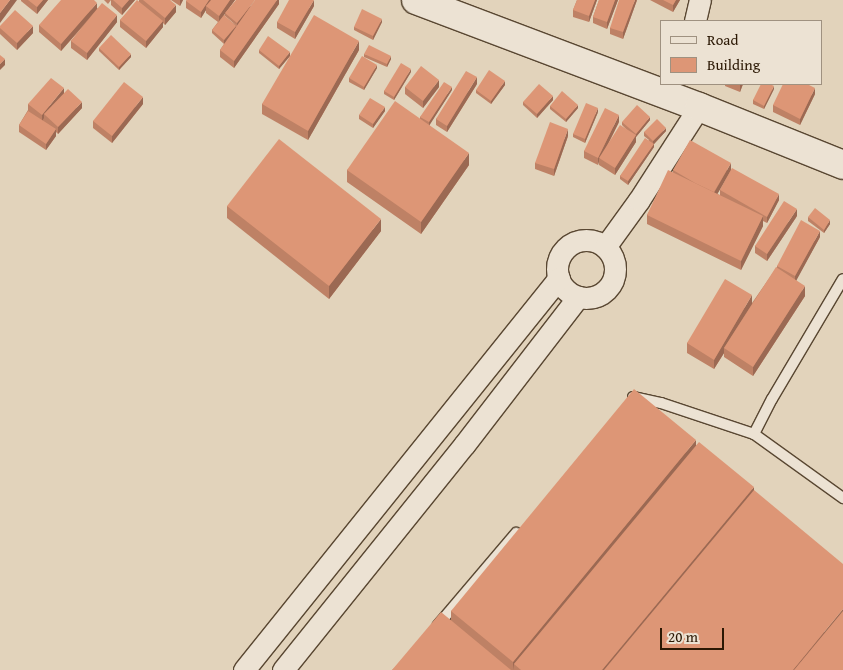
<!DOCTYPE html>
<style>
body{margin:0}
#map{position:relative;width:843px;height:670px;overflow:hidden;background:#e2d3bb;font-family:"Gentium Book Plus",serif}
div>[style]{position:absolute}
.roads{filter:drop-shadow(1px 0 #594732) drop-shadow(-1px 0 #594732) drop-shadow(0 1px #594732) drop-shadow(0 -1px #594732)}
.lane>*{height:10px;margin:-5px;padding:0 5px;transform-origin:5px;border-radius:5px;background:#ece2d3}
.street>*{height:21px;margin:-10.5px;padding:0 10.5px;transform-origin:10.5px;border-radius:10.5px;background:#ece2d3}
.street>.ring{margin:-10.5px;padding:0;box-sizing:content-box;background:none;border:21px solid #ece2d3;border-radius:50%}
.secondary>*{height:28px;margin:-14px;padding:0 14px;transform-origin:14px;border-radius:14px;background:#ece2d3}
.wall>*{inset:0;background:#be8165}
.shaded-wall>*{inset:0;background:#9b6953}
.building>*{inset:0;background:#dd9676}
span{translate:-50% -50%;white-space:nowrap;text-align:center;line-height:1.15;-webkit-text-stroke:5px #ece2d3;paint-order:stroke}
.legend{position:absolute;left:660px;top:20px;width:162px;height:65px;box-sizing:border-box;background:#ece2d3;border:1px solid #9f9180;margin:0;padding:6px 9px;list-style:none;font-size:15px;color:#2b1804}
.legend li{display:flex;align-items:center;gap:10px;height:25px}
.legend b{width:25px;border:1px solid #9f9180}
.scale{position:absolute;left:660px;top:628px;width:64px;height:22px;box-sizing:border-box;border:2px solid #2b1804;border-top:0;padding-left:6px;font-size:15px;line-height:18px;white-space:nowrap;color:#2b1804;-webkit-text-stroke:4px #ece2d3;paint-order:stroke}
</style>
<div id="map">
<div class="roads">
<div class="lane">
<i style="left:633px;top:397px;width:29px;rotate:12deg"></i>
<i style="left:661px;top:403px;width:98px;rotate:18.4deg"></i>
<i style="left:754px;top:434px;width:110px;rotate:35.7deg"></i>
<i style="left:754px;top:434px;width:39px;rotate:-63deg"></i>
<i style="left:772px;top:399px;width:139px;rotate:-59.4deg"></i>
<i style="left:438px;top:625px;width:121px;rotate:-49.7deg"></i>
</div>
<div class="street">
<i style="left:695px;top:21px;width:22px;rotate:-77deg"></i>
<i class="ring" style="left:557px;top:240px;width:37px;height:37px"></i>
<i style="left:605px;top:247px;width:58px;rotate:-54.1deg"></i>
<i style="left:639px;top:200px;width:111px;rotate:-57.2deg"></i>
<i style="left:244px;top:670px;width:503px;rotate:-51.22deg"></i>
<i style="left:283px;top:670px;width:289px;rotate:-51.2deg"></i>
<i style="left:464px;top:445px;width:187px;rotate:-52.4deg"></i>
</div>
<div class="secondary">
<i style="left:416px;top:0;width:303px;rotate:20.7deg"></i>
<i style="left:699px;top:107px;width:155px;rotate:21.9deg"></i>
</div>
</div>
<div class="wall">
<i style="clip-path:polygon(21px 0,48px 0,37px 14px,21px 1px)"></i>
<i style="clip-path:polygon(104px 0,135px 0,122px 15px,111px 5px,111px 0,108px 4px)"></i>
<i style="clip-path:polygon(139px 0,170px 0,176px 12px,165px 25px,163px 23px,163px 27px,146px 48px,120px 27px,120px 20px,139px 2px)"></i>
<i style="clip-path:polygon(171px 0,183px 0,180px 6px)"></i>
<i style="clip-path:polygon(evenodd,187px 0,235px 0,226px 12px,279px 0,279px 4px,234px 68px,220px 57px,220px 50px,224px 44px,212px 33px,212px 30px,218px 22px,206px 13px,206px 10px,201px 18px,186px 8px,186px 1px,187px 0,225px 13px,225px 17px,237px 26px,224px 15px,225px 13px)"></i>
<i style="clip-path:polygon(577px 0,597px 0,589px 22px,573px 17px,573px 10px)"></i>
<i style="clip-path:polygon(599px 0,618px 0,607px 29px,593px 23px,593px 17px)"></i>
<i style="clip-path:polygon(637px 0,623px 39px,610px 34px,610px 28px)"></i>
<i style="clip-path:polygon(650px 0,680px 0,673px 12px)"></i>
<i style="clip-path:polygon(314px 6px,295px 39px,277px 28px,277px 22px)"></i>
<i style="clip-path:polygon(97px 8px,117px 22px,87px 60px,71px 48px,71px 41px,87px 22px,61px 51px,39px 32px,39px 25px)"></i>
<i style="clip-path:polygon(382px 22px,373px 40px,354px 30px,354px 27px)"></i>
<i style="clip-path:polygon(0 26px,33px 33px,17px 50px,0 34px)"></i>
<i style="clip-path:polygon(99px 48px,131px 57px,119px 70px,99px 51px)"></i>
<i style="clip-path:polygon(259px 50px,290px 56px,279px 69px,259px 53px)"></i>
<i style="clip-path:polygon(359px 50px,308px 140px,262px 114px,262px 104px)"></i>
<i style="clip-path:polygon(364px 54px,391px 59px,387px 67px,364px 57px)"></i>
<i style="clip-path:polygon(377px 68px,364px 90px,349px 82px,349px 78px)"></i>
<i style="clip-path:polygon(411px 72px,394px 100px,384px 94px,384px 91px)"></i>
<i style="clip-path:polygon(477px 84px,447px 132px,436px 125px,436px 119px)"></i>
<i style="clip-path:polygon(725px 84px,743px 84px,740px 92px,725px 86px)"></i>
<i style="clip-path:polygon(505px 85px,491px 104px,476px 93px,476px 90px)"></i>
<i style="clip-path:polygon(405px 87px,439px 87px,423px 108px,405px 94px)"></i>
<i style="clip-path:polygon(774px 89px,764px 109px,753px 104px,753px 100px)"></i>
<i style="clip-path:polygon(452px 90px,429px 125px,469px 165px,421px 234px,347px 182px,347px 170px,420px 119px,420px 117px)"></i>
<i style="clip-path:polygon(815px 94px,800px 125px,773px 112px,773px 105px)"></i>
<i style="clip-path:polygon(553px 100px,537px 118px,523px 105px,523px 102px)"></i>
<i style="clip-path:polygon(28px 104px,82px 108px,58px 134px,56px 132px,56px 136px,46px 150px,19px 132px,19px 125px,28px 110px)"></i>
<i style="clip-path:polygon(143px 104px,112px 143px,93px 128px,93px 121px)"></i>
<i style="clip-path:polygon(550px 106px,578px 108px,566px 122px,550px 109px)"></i>
<i style="clip-path:polygon(385px 111px,373px 128px,359px 119px,359px 115px)"></i>
<i style="clip-path:polygon(598px 112px,585px 143px,573px 137px,573px 134px)"></i>
<i style="clip-path:polygon(650px 120px,636px 137px,636px 142px,615px 175px,599px 165px,599px 161px,598px 165px,584px 158px,584px 151px,619px 122px,607px 147px,627px 130px,622px 125px,622px 122px)"></i>
<i style="clip-path:polygon(666px 131px,654px 144px,654px 147px,628px 185px,620px 179px,620px 176px,649px 140px,644px 136px,644px 132px)"></i>
<i style="clip-path:polygon(568px 136px,554px 176px,535px 169px,535px 163px)"></i>
<i style="clip-path:polygon(evenodd,673px 170px,731px 170px,779px 200px,767px 223px,763px 221px,763px 226px,741px 270px,647px 224px,647px 215px,673px 172px,673px 170px,731px 170px,720px 190px,720px 195px,717px 194px,731px 170px)"></i>
<i style="clip-path:polygon(227px 206px,381px 231px,329px 299px,227px 218px)"></i>
<i style="clip-path:polygon(797px 216px,767px 261px,755px 253px,755px 246px)"></i>
<i style="clip-path:polygon(808px 217px,830px 224px,824px 233px,808px 221px)"></i>
<i style="clip-path:polygon(820px 237px,796px 280px,805px 296px,753px 376px,724px 357px,724px 353px,714px 369px,687px 353px,687px 343px,752px 303px,777px 267px,777px 266px)"></i>
<i style="clip-path:polygon(696px 445px,754px 491px,843px 670px,392px 670px,451px 620px,451px 611px)"></i>
</div>
<div class="shaded-wall">
<i style="clip-path:polygon(10px 0,17px 0,0 23px,0 13px)"></i>
<i style="clip-path:polygon(43px 0,48px 0,37px 14px,37px 7px)"></i>
<i style="clip-path:polygon(129px 0,135px 0,122px 15px,122px 8px)"></i>
<i style="clip-path:polygon(180px 0,183px 0,180px 6px)"></i>
<i style="clip-path:polygon(209px 0,213px 0,206px 6px,206px 10px,201px 18px,201px 12px)"></i>
<i style="clip-path:polygon(230px 0,235px 0,219px 22px,219px 16px)"></i>
<i style="clip-path:polygon(255px 0,237px 26px,237px 23px)"></i>
<i style="clip-path:polygon(277px 0,279px 0,279px 4px,234px 68px,234px 61px)"></i>
<i style="clip-path:polygon(314px 0,314px 6px,295px 39px,295px 32px)"></i>
<i style="clip-path:polygon(595px 0,597px 0,589px 22px,589px 16px)"></i>
<i style="clip-path:polygon(615px 0,618px 0,607px 29px,607px 22px)"></i>
<i style="clip-path:polygon(635px 0,637px 0,623px 39px,623px 32px)"></i>
<i style="clip-path:polygon(676px 0,680px 0,673px 12px,673px 5px)"></i>
<i style="clip-path:polygon(97px 3px,97px 9px,61px 51px,61px 44px)"></i>
<i style="clip-path:polygon(176px 5px,176px 12px,165px 25px,165px 18px)"></i>
<i style="clip-path:polygon(117px 15px,117px 22px,87px 60px,87px 53px)"></i>
<i style="clip-path:polygon(382px 19px,382px 22px,373px 40px,373px 36px)"></i>
<i style="clip-path:polygon(163px 21px,163px 27px,146px 48px,146px 41px)"></i>
<i style="clip-path:polygon(33px 26px,33px 33px,17px 50px,17px 43px)"></i>
<i style="clip-path:polygon(236px 26px,236px 29px,224px 44px,224px 40px)"></i>
<i style="clip-path:polygon(359px 41px,359px 50px,308px 140px,308px 131px)"></i>
<i style="clip-path:polygon(290px 52px,290px 56px,279px 69px,279px 66px)"></i>
<i style="clip-path:polygon(131px 54px,131px 57px,119px 70px,119px 67px)"></i>
<i style="clip-path:polygon(391px 56px,391px 59px,387px 67px,387px 64px)"></i>
<i style="clip-path:polygon(5px 59px,5px 65px,0 70px,0 64px)"></i>
<i style="clip-path:polygon(377px 65px,377px 68px,364px 90px,364px 87px)"></i>
<i style="clip-path:polygon(411px 69px,411px 72px,394px 100px,394px 97px)"></i>
<i style="clip-path:polygon(477px 77px,477px 84px,447px 132px,447px 126px)"></i>
<i style="clip-path:polygon(439px 80px,439px 87px,423px 108px,423px 101px)"></i>
<i style="clip-path:polygon(505px 81px,505px 85px,491px 104px,491px 101px)"></i>
<i style="clip-path:polygon(741px 84px,743px 84px,740px 92px,740px 85px)"></i>
<i style="clip-path:polygon(774px 86px,774px 89px,764px 109px,764px 106px)"></i>
<i style="clip-path:polygon(452px 87px,452px 90px,429px 126px,429px 122px)"></i>
<i style="clip-path:polygon(64px 88px,64px 95px,44px 114px,44px 118px,42px 121px,42px 115px)"></i>
<i style="clip-path:polygon(815px 88px,815px 94px,800px 125px,800px 119px)"></i>
<i style="clip-path:polygon(553px 96px,553px 100px,537px 118px,537px 114px)"></i>
<i style="clip-path:polygon(143px 97px,143px 104px,112px 143px,112px 136px)"></i>
<i style="clip-path:polygon(82px 102px,82px 108px,58px 134px,58px 127px)"></i>
<i style="clip-path:polygon(578px 105px,578px 108px,566px 122px,566px 119px)"></i>
<i style="clip-path:polygon(385px 107px,385px 111px,373px 128px,373px 124px)"></i>
<i style="clip-path:polygon(598px 108px,598px 112px,585px 143px,585px 139px)"></i>
<i style="clip-path:polygon(619px 115px,619px 122px,600px 159px,599px 158px,599px 161px,598px 165px,598px 158px)"></i>
<i style="clip-path:polygon(650px 117px,650px 120px,636px 137px,636px 142px,615px 175px,615px 168px,636px 135px,636px 134px)"></i>
<i style="clip-path:polygon(666px 128px,666px 131px,654px 144px,654px 147px,628px 185px,628px 181px,653px 145px,653px 141px)"></i>
<i style="clip-path:polygon(56px 129px,56px 136px,46px 150px,46px 144px)"></i>
<i style="clip-path:polygon(568px 129px,568px 136px,554px 176px,554px 169px)"></i>
<i style="clip-path:polygon(469px 153px,469px 165px,421px 234px,421px 222px)"></i>
<i style="clip-path:polygon(731px 163px,731px 170px,714px 200px,714px 193px)"></i>
<i style="clip-path:polygon(779px 194px,779px 200px,767px 223px,767px 217px)"></i>
<i style="clip-path:polygon(797px 209px,797px 216px,767px 261px,767px 254px)"></i>
<i style="clip-path:polygon(763px 216px,763px 226px,741px 270px,741px 261px)"></i>
<i style="clip-path:polygon(381px 219px,381px 231px,329px 299px,329px 286px)"></i>
<i style="clip-path:polygon(830px 220px,830px 224px,824px 233px,824px 230px)"></i>
<i style="clip-path:polygon(820px 231px,820px 237px,795px 283px,795px 276px)"></i>
<i style="clip-path:polygon(805px 286px,805px 296px,753px 376px,753px 367px)"></i>
<i style="clip-path:polygon(752px 295px,752px 304px,724px 348px,724px 353px,714px 369px,714px 360px)"></i>
<i style="clip-path:polygon(696px 440px,696px 453px,514px 664px,513px 670px,513px 662px)"></i>
<i style="clip-path:polygon(754px 487px,754px 499px,612px 670px,602px 670px)"></i>
<i style="clip-path:polygon(843px 609px,843px 622px,803px 670px,793px 670px)"></i>
</div>
<div class="building">
<i style="clip-path:polygon(0 0,10px 0,0 13px)"></i>
<i style="clip-path:polygon(28px 0,43px 0,37px 7px)"></i>
<i style="clip-path:polygon(61px 0,94px 0,97px 3px,61px 44px,39px 25px)"></i>
<i style="clip-path:polygon(113px 0,129px 0,122px 8px)"></i>
<i style="clip-path:polygon(137px 0,163px 21px,146px 41px,120px 20px)"></i>
<i style="clip-path:polygon(143px 0,170px 0,176px 5px,165px 18px)"></i>
<i style="clip-path:polygon(187px 0,209px 0,201px 12px,186px 1px)"></i>
<i style="clip-path:polygon(211px 0,230px 0,219px 16px,206px 6px)"></i>
<i style="clip-path:polygon(236px 0,255px 0,237px 23px,225px 13px)"></i>
<i style="clip-path:polygon(255px 0,277px 0,234px 61px,220px 50px)"></i>
<i style="clip-path:polygon(289px 0,314px 0,295px 32px,277px 22px)"></i>
<i style="clip-path:polygon(577px 0,595px 0,589px 16px,573px 10px)"></i>
<i style="clip-path:polygon(599px 0,615px 0,607px 22px,593px 17px)"></i>
<i style="clip-path:polygon(619px 0,635px 0,623px 32px,610px 28px)"></i>
<i style="clip-path:polygon(663px 0,676px 0,673px 5px)"></i>
<i style="clip-path:polygon(102px 3px,117px 15px,87px 53px,71px 41px)"></i>
<i style="clip-path:polygon(362px 9px,382px 19px,373px 36px,354px 27px)"></i>
<i style="clip-path:polygon(15px 10px,33px 26px,17px 43px,0 28px,0 26px)"></i>
<i style="clip-path:polygon(224px 15px,236px 26px,224px 40px,212px 30px)"></i>
<i style="clip-path:polygon(314px 15px,359px 41px,308px 131px,262px 104px)"></i>
<i style="clip-path:polygon(111px 35px,131px 54px,119px 67px,99px 48px)"></i>
<i style="clip-path:polygon(268px 36px,290px 52px,279px 66px,259px 50px)"></i>
<i style="clip-path:polygon(369px 45px,391px 56px,387px 64px,364px 54px)"></i>
<i style="clip-path:polygon(0 55px,5px 59px,0 64px)"></i>
<i style="clip-path:polygon(362px 56px,377px 65px,364px 87px,349px 78px)"></i>
<i style="clip-path:polygon(401px 63px,411px 69px,394px 97px,384px 91px)"></i>
<i style="clip-path:polygon(421px 66px,439px 80px,423px 101px,405px 87px)"></i>
<i style="clip-path:polygon(489px 70px,505px 81px,491px 101px,476px 90px)"></i>
<i style="clip-path:polygon(466px 71px,477px 77px,447px 126px,436px 119px)"></i>
<i style="clip-path:polygon(51px 78px,64px 88px,42px 115px,28px 104px)"></i>
<i style="clip-path:polygon(124px 82px,143px 97px,112px 136px,93px 121px)"></i>
<i style="clip-path:polygon(444px 82px,452px 87px,429px 122px,420px 117px)"></i>
<i style="clip-path:polygon(539px 84px,553px 96px,537px 114px,523px 102px)"></i>
<i style="clip-path:polygon(761px 84px,770px 84px,774px 86px,764px 106px,753px 100px)"></i>
<i style="clip-path:polygon(783px 84px,807px 84px,815px 88px,800px 119px,773px 105px)"></i>
<i style="clip-path:polygon(68px 89px,82px 102px,58px 127px,44px 114px)"></i>
<i style="clip-path:polygon(562px 91px,578px 105px,566px 119px,550px 106px)"></i>
<i style="clip-path:polygon(370px 98px,385px 107px,373px 124px,359px 115px)"></i>
<i style="clip-path:polygon(395px 101px,469px 153px,421px 222px,347px 170px)"></i>
<i style="clip-path:polygon(586px 103px,598px 108px,585px 139px,573px 134px)"></i>
<i style="clip-path:polygon(637px 105px,650px 117px,636px 134px,622px 122px)"></i>
<i style="clip-path:polygon(605px 108px,619px 115px,598px 158px,584px 151px)"></i>
<i style="clip-path:polygon(28px 111px,56px 129px,46px 144px,19px 125px)"></i>
<i style="clip-path:polygon(657px 119px,666px 128px,653px 141px,644px 132px)"></i>
<i style="clip-path:polygon(550px 122px,568px 129px,554px 169px,535px 163px)"></i>
<i style="clip-path:polygon(620px 125px,636px 135px,615px 168px,599px 158px)"></i>
<i style="clip-path:polygon(645px 138px,654px 144px,628px 181px,620px 176px)"></i>
<i style="clip-path:polygon(279px 139px,381px 219px,329px 286px,227px 206px)"></i>
<i style="clip-path:polygon(690px 140px,731px 163px,714px 192px,695px 183px,673px 170px)"></i>
<i style="clip-path:polygon(732px 168px,779px 194px,767px 217px,720px 190px)"></i>
<i style="clip-path:polygon(668px 170px,763px 216px,741px 261px,647px 215px)"></i>
<i style="clip-path:polygon(784px 201px,797px 209px,767px 254px,755px 246px)"></i>
<i style="clip-path:polygon(815px 208px,830px 220px,824px 230px,808px 217px)"></i>
<i style="clip-path:polygon(801px 220px,820px 231px,795px 276px,777px 266px)"></i>
<i style="clip-path:polygon(776px 267px,805px 286px,753px 367px,724px 348px)"></i>
<i style="clip-path:polygon(725px 279px,752px 295px,714px 360px,687px 343px)"></i>
<i style="clip-path:polygon(634px 389px,696px 440px,513px 662px,451px 611px)"></i>
<i style="clip-path:polygon(699px 442px,754px 487px,602px 670px,521px 670px,514px 664px)"></i>
<i style="clip-path:polygon(754px 490px,843px 564px,843px 609px,793px 670px,604px 670px)"></i>
<i style="clip-path:polygon(843px 611px,843px 670px,794px 670px)"></i>
<i style="clip-path:polygon(441px 612px,511px 670px,392px 670px)"></i>
</div>
<ul class="legend">
<li><b style="height:6px;background:#ece2d3"></b>Road</li>
<li><b style="height:14px;background:#dd9676"></b>Building</li>
</ul>
<div class="scale">20 m</div>
</div>
